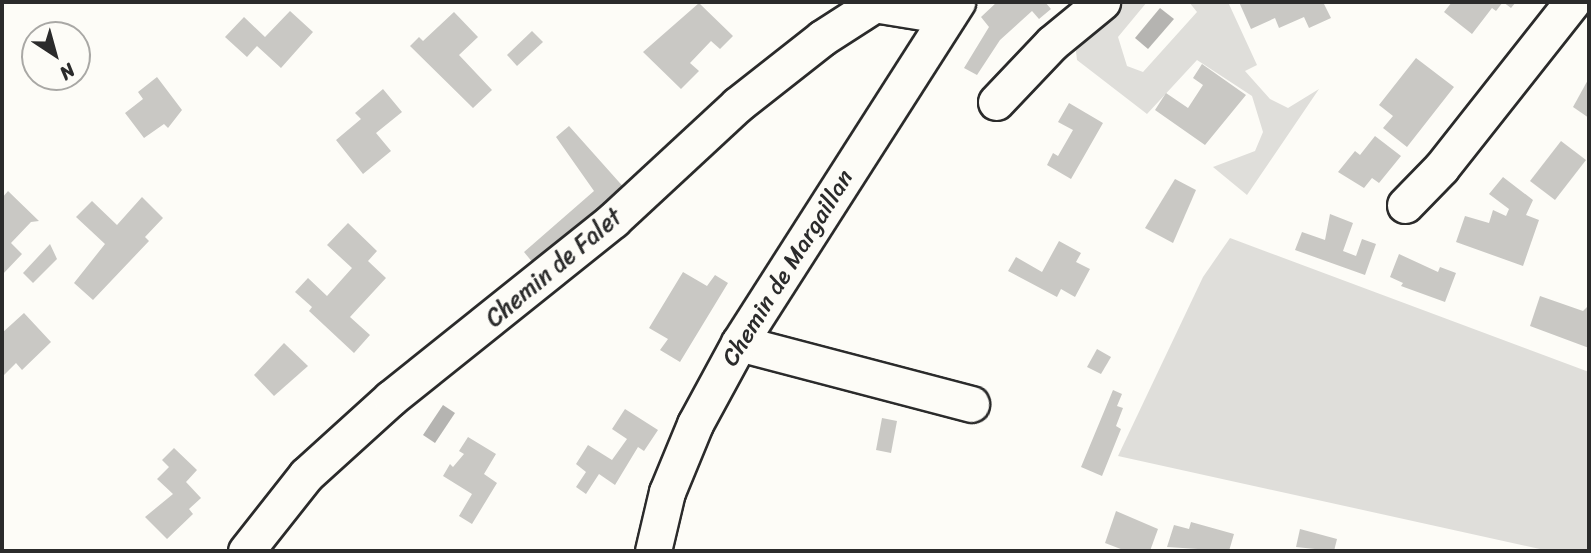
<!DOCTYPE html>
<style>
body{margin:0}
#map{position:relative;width:1591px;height:553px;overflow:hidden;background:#fdfcf7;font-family:Sriracha,sans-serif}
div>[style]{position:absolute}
.green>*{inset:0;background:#dfdeda}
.water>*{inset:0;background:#b5b4b1}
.building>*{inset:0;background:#c9c8c4}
.roads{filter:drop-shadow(2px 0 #2b2b2b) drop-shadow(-2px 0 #2b2b2b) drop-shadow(0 2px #2b2b2b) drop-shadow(0 -2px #2b2b2b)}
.minor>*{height:35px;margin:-17.5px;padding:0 17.5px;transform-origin:17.5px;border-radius:17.5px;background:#fdfcf7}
span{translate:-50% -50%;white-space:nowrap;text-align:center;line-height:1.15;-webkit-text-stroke:5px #fdfcf7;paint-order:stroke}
.street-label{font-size:24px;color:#2b2b2b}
.frame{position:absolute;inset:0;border:4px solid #2b2b2b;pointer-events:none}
.north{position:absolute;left:21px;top:21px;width:70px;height:70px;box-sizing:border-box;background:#fdfcf7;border:2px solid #a9a8a5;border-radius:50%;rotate:144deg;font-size:19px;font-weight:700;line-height:28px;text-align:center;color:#2b2b2b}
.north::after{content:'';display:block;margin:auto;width:24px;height:32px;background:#2b2b2b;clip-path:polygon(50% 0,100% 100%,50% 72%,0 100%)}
</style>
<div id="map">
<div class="green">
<i style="clip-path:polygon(1125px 2px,1147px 2px,1118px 37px,1127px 66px,1143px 72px,1197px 12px,1189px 2px,1228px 2px,1257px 65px,1245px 71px,1270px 99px,1288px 108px,1319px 89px,1247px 195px,1213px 167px,1255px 151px,1263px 132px,1252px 96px,1197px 60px,1147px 114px,1077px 60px,1075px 43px)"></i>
<i style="clip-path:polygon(1230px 238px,1589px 372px,1589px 551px,1549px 551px,1118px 456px,1203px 277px)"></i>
</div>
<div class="water">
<i style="clip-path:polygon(1160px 8px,1174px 19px,1148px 49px,1135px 38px)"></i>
<i style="clip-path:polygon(443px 405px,455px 413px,435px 443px,423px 435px)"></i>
</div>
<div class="building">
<i style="clip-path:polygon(997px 2px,1045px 2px,1051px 9px,1039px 19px,1032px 11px,1000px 40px,977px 75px,964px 68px,989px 27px,981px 17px)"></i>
<i style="clip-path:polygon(1239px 2px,1323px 2px,1331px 18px,1309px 28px,1304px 17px,1279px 28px,1275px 18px,1251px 29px)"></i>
<i style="clip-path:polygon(1452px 2px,1516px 2px,1511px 8px,1503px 2px,1496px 11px,1492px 8px,1472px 34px,1444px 12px)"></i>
<i style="clip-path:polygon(699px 3px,733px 36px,720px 49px,711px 41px,690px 63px,699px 71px,681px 89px,643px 52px)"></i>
<i style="clip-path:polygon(290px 11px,313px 32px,281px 68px,257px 46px,247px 57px,225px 37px,244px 17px,265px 37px)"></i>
<i style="clip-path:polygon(454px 12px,478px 37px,459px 55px,492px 90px,473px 108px,410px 46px,419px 37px,423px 41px)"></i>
<i style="clip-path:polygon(532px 31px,543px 42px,517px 66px,507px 55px)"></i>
<i style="clip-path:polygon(1416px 58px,1454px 87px,1407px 147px,1383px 128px,1393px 116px,1379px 105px)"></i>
<i style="clip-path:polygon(1202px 64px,1246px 95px,1205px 145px,1155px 110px,1166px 93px,1188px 108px,1203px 85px,1193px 78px)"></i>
<i style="clip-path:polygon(157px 77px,182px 110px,168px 128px,164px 124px,144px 138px,125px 113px,143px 99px,138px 92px)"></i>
<i style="clip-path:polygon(1589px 78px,1589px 118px,1573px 107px)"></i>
<i style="clip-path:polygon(383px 89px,402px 112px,376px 133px,391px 151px,363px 174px,336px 140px,361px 119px,355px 113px)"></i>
<i style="clip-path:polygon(1069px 103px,1103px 123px,1071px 179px,1047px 165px,1053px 153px,1058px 156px,1073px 130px,1058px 122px)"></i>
<i style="clip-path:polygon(569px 126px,627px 191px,538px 269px,524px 252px,594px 191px,556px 137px)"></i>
<i style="clip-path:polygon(1375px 136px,1401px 156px,1379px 183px,1372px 178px,1364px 188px,1338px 172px,1355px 151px,1360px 155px)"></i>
<i style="clip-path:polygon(1561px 141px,1586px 160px,1555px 200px,1530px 181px)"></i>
<i style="clip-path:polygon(1503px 177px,1533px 200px,1526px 215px,1539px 220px,1523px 266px,1456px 242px,1465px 216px,1489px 223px,1493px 210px,1506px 216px,1509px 209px,1489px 194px)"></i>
<i style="clip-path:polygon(1175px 179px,1196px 190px,1173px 243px,1145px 228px)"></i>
<i style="clip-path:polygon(8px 191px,39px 221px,31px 222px,11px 243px,22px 254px,2px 275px,2px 198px)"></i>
<i style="clip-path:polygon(142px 197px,163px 218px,145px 237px,149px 241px,93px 300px,74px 283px,105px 244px,76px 217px,92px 201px,117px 225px)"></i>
<i style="clip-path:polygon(1330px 214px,1353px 223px,1343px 251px,1356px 256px,1362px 239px,1376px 244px,1365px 275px,1295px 250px,1302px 232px,1325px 240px)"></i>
<i style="clip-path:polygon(348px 223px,377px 251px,368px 261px,386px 278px,350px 317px,370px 335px,354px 353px,309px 311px,312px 307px,295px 292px,308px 278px,327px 296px,352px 268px,327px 245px)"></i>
<i style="clip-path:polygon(1059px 241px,1081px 253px,1076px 262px,1090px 269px,1075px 297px,1061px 289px,1057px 297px,1008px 271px,1016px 257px,1042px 272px)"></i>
<i style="clip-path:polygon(50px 244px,57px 259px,33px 283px,23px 273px)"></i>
<i style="clip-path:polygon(1399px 254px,1438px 272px,1440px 267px,1456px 273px,1445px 302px,1401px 286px,1403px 283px,1390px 277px)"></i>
<i style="clip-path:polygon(683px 272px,707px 286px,715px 275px,728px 283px,680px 362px,660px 350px,668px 339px,649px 328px)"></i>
<i style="clip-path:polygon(1540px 296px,1583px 311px,1589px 305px,1589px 348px,1530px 326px)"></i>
<i style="clip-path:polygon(24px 313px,51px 342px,22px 370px,16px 363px,2px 377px,2px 333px)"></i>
<i style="clip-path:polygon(284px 343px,308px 366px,274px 396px,254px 375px)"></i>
<i style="clip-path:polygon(1097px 349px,1111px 357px,1101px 374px,1087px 367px)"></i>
<i style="clip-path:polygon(1113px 390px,1122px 394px,1117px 406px,1123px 408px,1116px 426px,1121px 429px,1102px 476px,1081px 467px)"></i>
<i style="clip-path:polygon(625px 409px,658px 430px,644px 451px,638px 447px,615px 485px,599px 474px,586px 494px,576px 487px,586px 472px,576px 464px,588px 445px,612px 460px,627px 439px,612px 429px)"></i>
<i style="clip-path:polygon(882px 418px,897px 421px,891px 453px,876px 450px)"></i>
<i style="clip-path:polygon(468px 437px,496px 454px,484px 474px,497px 483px,472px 524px,459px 516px,472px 494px,443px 476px,450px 464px,453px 467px,464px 454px,459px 451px)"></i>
<i style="clip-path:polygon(174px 448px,197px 470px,186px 482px,201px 498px,189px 509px,193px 514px,167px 539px,145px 517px,173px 494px,157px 479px,169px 467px,162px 460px)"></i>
<i style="clip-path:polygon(1116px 511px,1158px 529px,1150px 551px,1126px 551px,1105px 543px)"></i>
<i style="clip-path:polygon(1191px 522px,1234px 534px,1229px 551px,1167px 547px,1174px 525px,1189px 529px)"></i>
<i style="clip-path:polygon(1300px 529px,1337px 539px,1334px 551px,1296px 547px)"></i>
</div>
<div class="roads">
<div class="minor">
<i style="left:874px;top:4px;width:74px;rotate:9.3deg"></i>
<i style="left:996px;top:102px;width:81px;rotate:-46.5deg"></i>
<i style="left:1052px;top:43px;width:65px;rotate:-39.4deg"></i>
<i style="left:1405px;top:205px;width:52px;rotate:-45.8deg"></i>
<i style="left:1441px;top:168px;width:211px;rotate:-51.7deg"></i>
<i style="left:739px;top:343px;width:240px;rotate:14.7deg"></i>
<i style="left:246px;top:551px;width:97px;rotate:-51.7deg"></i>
<i style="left:306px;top:475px;width:115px;rotate:-42.2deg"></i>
<i style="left:391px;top:398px;width:285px;rotate:-38.7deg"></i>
<i style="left:613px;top:220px;width:169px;rotate:-42.8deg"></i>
<i style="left:737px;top:105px;width:108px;rotate:-38.2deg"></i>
<i style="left:822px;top:38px;width:67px;rotate:-32.7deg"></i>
<i style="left:653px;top:551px;width:61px;rotate:-76.7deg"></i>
<i style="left:667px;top:492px;width:74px;rotate:-67.6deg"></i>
<i style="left:695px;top:424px;width:92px;rotate:-61.5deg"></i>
<i style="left:739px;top:343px;width:405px;rotate:-57.4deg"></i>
</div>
</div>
<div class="street-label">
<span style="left:554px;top:268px;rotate:-40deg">Chemin de Falet</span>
<span style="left:788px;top:268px;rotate:-58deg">Chemin de Margaillan</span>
</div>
<div class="frame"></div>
<div class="north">N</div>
</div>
